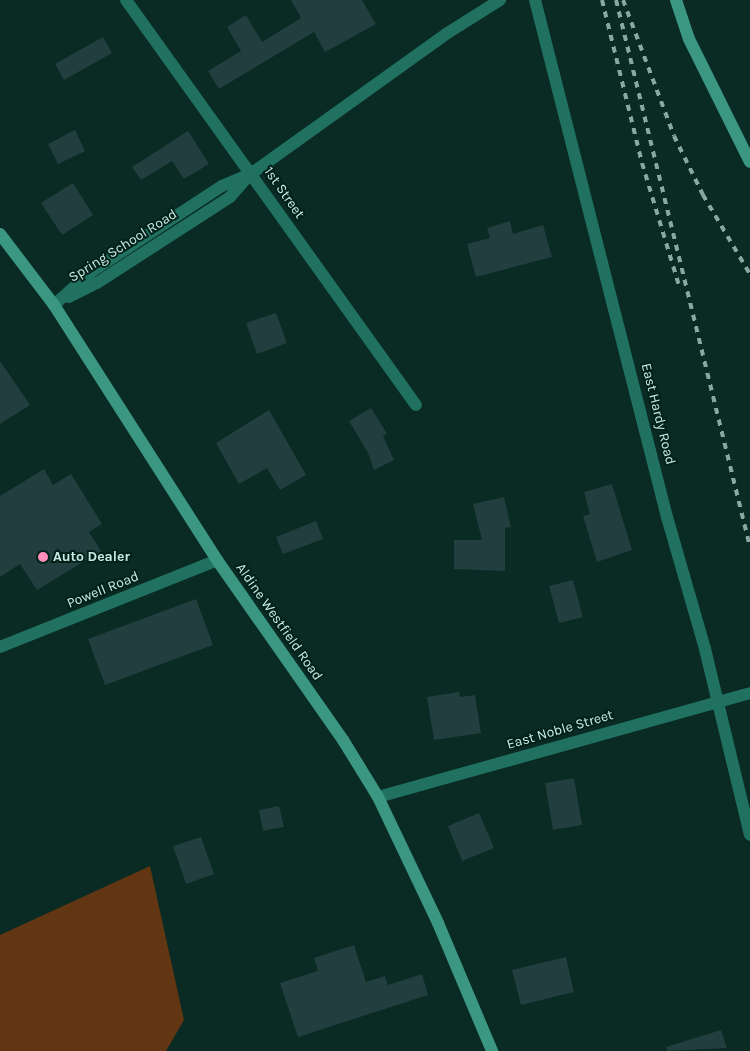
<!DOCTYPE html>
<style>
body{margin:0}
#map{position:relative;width:750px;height:1051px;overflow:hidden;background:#092b24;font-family:Karla,sans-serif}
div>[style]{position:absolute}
.green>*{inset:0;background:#623613}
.building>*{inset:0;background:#223e3e}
.minor>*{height:12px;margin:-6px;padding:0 6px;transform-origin:6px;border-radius:6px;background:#207160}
.tertiary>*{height:12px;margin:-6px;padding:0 6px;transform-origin:6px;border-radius:6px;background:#207160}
.secondary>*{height:12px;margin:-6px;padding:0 6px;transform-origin:6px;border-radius:6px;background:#3b9782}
.rail>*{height:4px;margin-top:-2px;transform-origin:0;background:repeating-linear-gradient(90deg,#89a9a0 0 6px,transparent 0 12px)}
.dots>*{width:14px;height:14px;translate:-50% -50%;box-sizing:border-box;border:2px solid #00221b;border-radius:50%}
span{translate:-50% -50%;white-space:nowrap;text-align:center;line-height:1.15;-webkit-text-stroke:4px #00221b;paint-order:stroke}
.street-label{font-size:14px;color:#ccebe2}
.poi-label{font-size:14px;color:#ccebe2;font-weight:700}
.left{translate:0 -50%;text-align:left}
</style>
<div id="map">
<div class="green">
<i style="clip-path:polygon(150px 866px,184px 1020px,166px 1051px,0 1051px,0 935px)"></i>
</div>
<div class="building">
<i style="clip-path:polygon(291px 0,362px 0,376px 24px,325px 52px,314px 32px,219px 89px,208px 71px,241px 51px,227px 27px,246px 15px,262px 42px,301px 18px)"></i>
<i style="clip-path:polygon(103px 37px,112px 53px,64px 80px,55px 64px)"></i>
<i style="clip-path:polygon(75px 130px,85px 151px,58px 164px,48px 144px)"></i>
<i style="clip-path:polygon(188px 131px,209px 164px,184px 179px,172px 161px,141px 180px,132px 167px)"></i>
<i style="clip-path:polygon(73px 183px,93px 215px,62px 235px,41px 203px)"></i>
<i style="clip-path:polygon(510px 221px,513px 234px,543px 225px,552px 257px,476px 277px,467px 244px,490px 238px,487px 228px)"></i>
<i style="clip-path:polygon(276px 313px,287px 343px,257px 354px,246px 323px)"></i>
<i style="clip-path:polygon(0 361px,30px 405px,0 424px)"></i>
<i style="clip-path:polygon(371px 408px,387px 434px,383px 436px,394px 460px,374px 470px,368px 453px,349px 421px)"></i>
<i style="clip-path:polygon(269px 410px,306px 475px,280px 490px,267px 468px,239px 484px,216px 443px)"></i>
<i style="clip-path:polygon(44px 469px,53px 485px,71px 474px,102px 524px,89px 532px,101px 551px,37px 590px,20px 564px,0 577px,0 496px)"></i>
<i style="clip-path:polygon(612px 484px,632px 550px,597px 562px,583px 516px,590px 514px,584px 492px)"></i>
<i style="clip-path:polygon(504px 497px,511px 527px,505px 528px,505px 571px,454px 569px,454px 540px,482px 540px,473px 504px)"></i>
<i style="clip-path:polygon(316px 521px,323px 539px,283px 554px,276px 537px)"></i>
<i style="clip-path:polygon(573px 580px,583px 617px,559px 623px,549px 586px)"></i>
<i style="clip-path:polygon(196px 599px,213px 645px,105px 685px,88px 639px)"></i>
<i style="clip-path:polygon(459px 692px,460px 697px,475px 695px,481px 733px,434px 740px,427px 697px)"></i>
<i style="clip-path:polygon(574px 778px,582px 825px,553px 830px,545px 783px)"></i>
<i style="clip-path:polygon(279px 806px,284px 827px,263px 831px,259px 810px)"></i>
<i style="clip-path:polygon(479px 813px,494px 848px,462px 861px,448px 826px)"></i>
<i style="clip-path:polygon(201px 837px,214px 874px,186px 884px,173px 846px)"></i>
<i style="clip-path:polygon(354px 945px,366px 982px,385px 976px,388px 985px,422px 974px,428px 995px,298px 1037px,280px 983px,318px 971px,314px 958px)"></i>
<i style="clip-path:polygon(566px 957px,574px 992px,521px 1005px,512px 970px)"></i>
<i style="clip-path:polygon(721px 1030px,727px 1048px,667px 1051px,666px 1047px)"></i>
</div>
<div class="minor">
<i style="left:126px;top:0;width:498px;rotate:54.4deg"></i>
<i style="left:535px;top:0;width:534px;rotate:75.68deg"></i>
<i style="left:667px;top:517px;width:137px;rotate:73.9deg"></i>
<i style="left:705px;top:649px;width:191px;rotate:76.4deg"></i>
<i style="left:0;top:647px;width:234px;rotate:-21.8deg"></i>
<i style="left:378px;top:797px;width:386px;rotate:-15.6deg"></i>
</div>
<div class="tertiary">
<i style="left:69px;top:297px;width:31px;rotate:-27deg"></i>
<i style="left:97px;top:283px;width:158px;rotate:-32.9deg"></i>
<i style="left:230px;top:197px;width:28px;rotate:-49deg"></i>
<i style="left:54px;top:305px;width:50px;rotate:-41.7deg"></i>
<i style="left:91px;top:272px;width:157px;rotate:-33.3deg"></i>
<i style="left:222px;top:186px;width:33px;rotate:-23deg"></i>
<i style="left:252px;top:173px;width:239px;rotate:-35.6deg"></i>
<i style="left:446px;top:34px;width:64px;rotate:-32.2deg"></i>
</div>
<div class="secondary">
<i style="left:676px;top:0;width:41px;rotate:71.6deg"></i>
<i style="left:689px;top:39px;width:137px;rotate:63.6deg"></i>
<i style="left:0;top:234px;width:89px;rotate:52.7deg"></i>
<i style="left:54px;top:305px;width:303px;rotate:57.4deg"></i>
<i style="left:217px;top:560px;width:220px;rotate:55deg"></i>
<i style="left:343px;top:740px;width:67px;rotate:58.4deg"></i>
<i style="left:378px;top:797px;width:140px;rotate:64.5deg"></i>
<i style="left:438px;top:923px;width:139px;rotate:67.1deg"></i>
</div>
<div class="rail">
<i style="left:602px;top:0;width:168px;rotate:76.2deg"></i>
<i style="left:642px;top:163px;width:132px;rotate:73.2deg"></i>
<i style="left:616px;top:0;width:563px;rotate:76.24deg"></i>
<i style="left:623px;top:0;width:145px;rotate:69.4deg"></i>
<i style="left:674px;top:136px;width:66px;rotate:63.8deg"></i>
<i style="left:703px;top:195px;width:92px;rotate:59.3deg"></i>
</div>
<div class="dots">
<i style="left:43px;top:557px;background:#ff8ebb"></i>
</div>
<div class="street-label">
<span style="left:284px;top:193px;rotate:55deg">1st Street</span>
<span style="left:123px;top:246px;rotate:-32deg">Spring School Road</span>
<span style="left:658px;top:414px;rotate:76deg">East Hardy Road</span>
<span style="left:103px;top:590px;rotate:-22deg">Powell Road</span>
<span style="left:279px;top:622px;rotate:55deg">Aldine Westfield Road</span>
<span style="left:560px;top:730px;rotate:-16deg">East Noble Street</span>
</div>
<div class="poi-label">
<span class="left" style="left:53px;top:557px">Auto Dealer</span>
</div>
</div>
